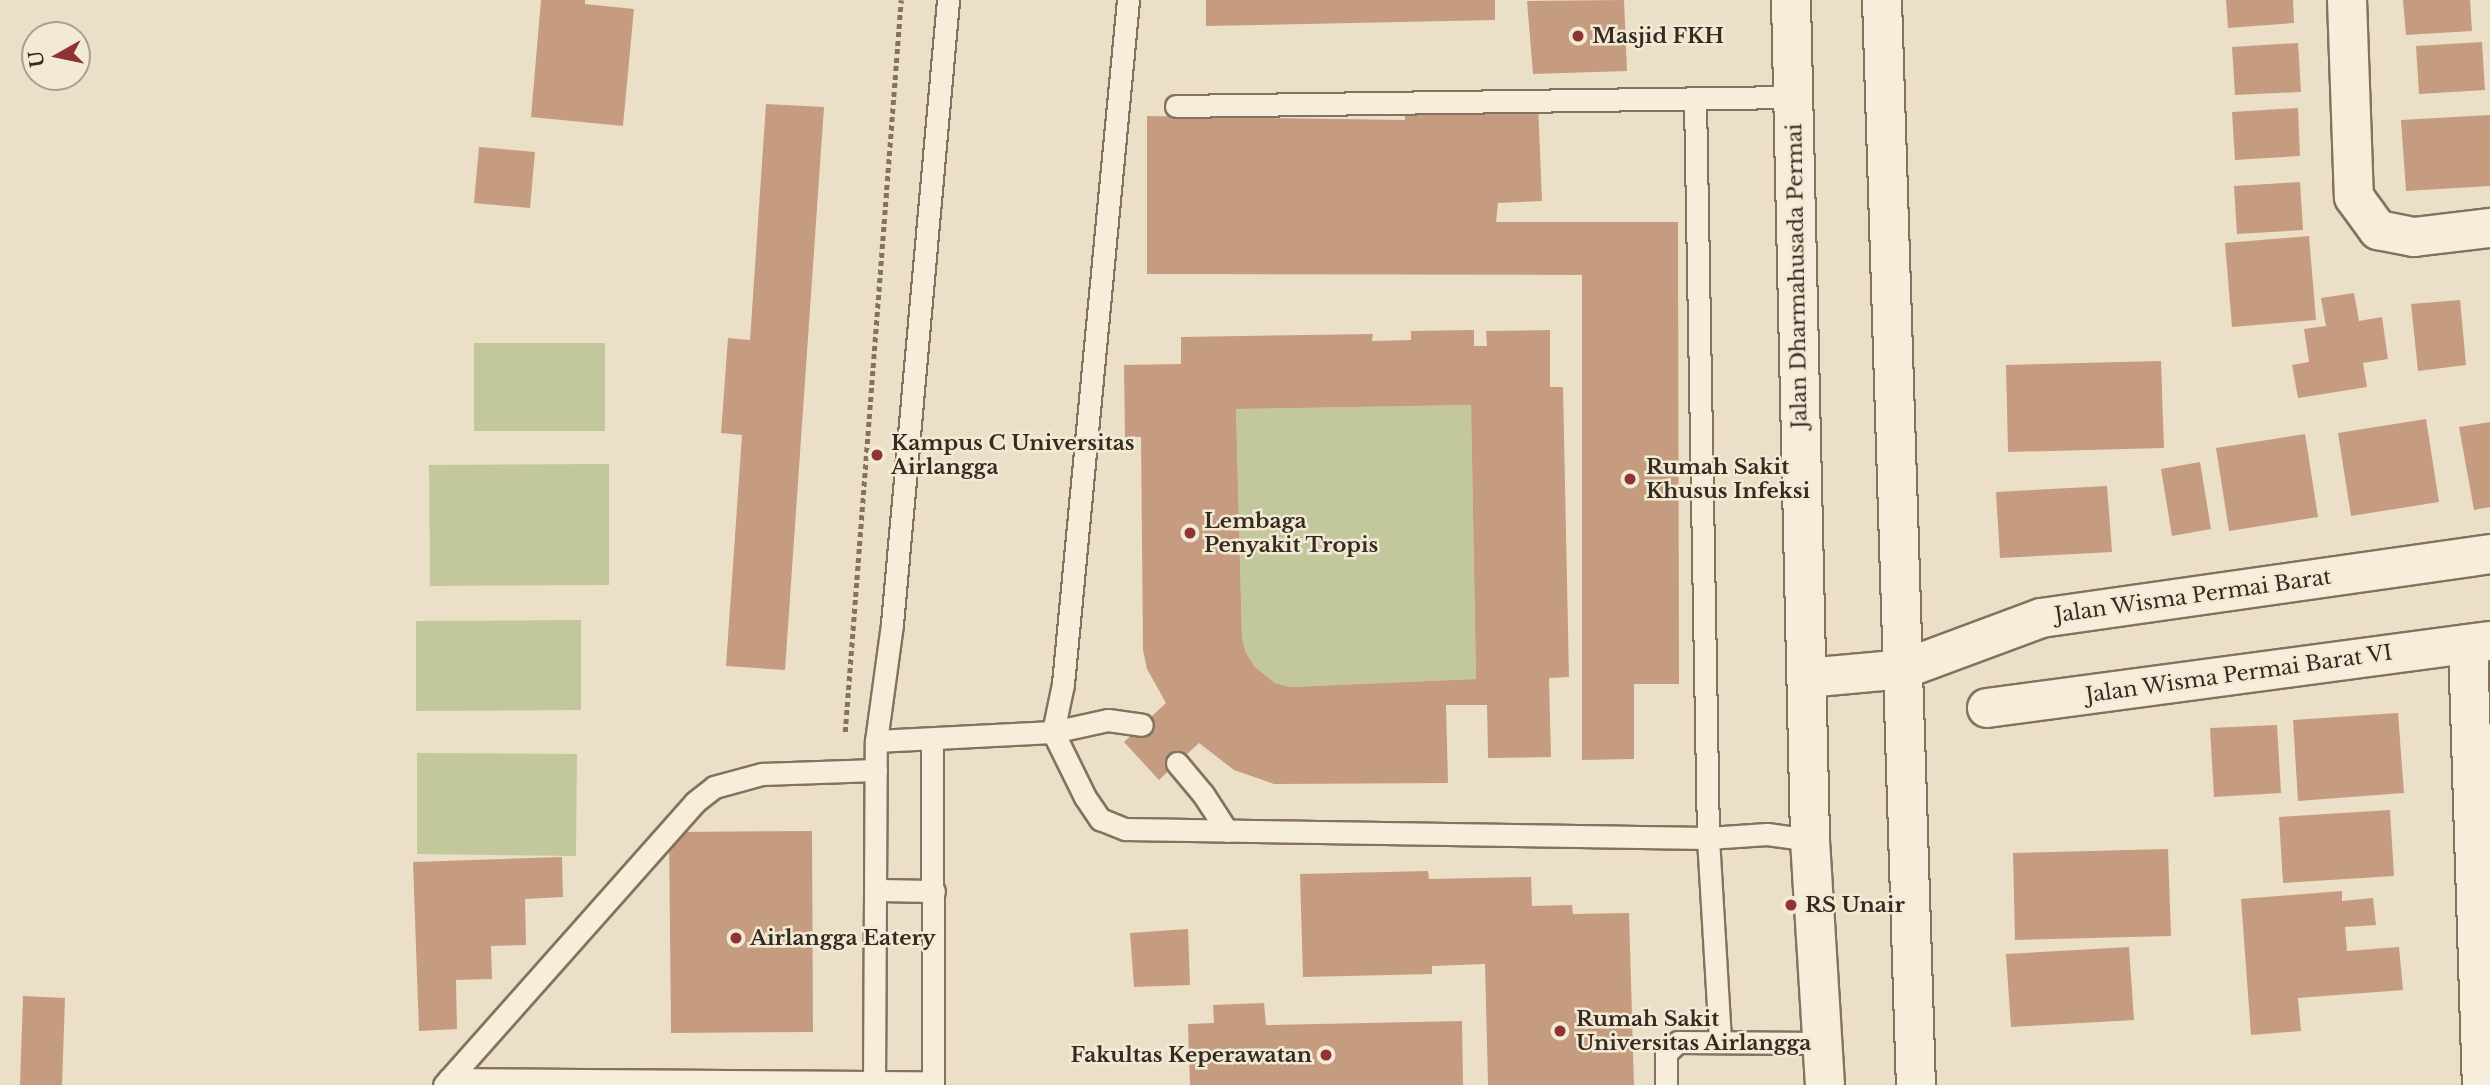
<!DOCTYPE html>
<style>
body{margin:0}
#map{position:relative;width:2490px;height:1085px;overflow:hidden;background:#ebe0c7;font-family:"Libre Baskerville",serif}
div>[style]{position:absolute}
.green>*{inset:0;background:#c3c89c}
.building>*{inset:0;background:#c69c80}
.path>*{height:4.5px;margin-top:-2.25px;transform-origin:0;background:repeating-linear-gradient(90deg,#85725e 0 5px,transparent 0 8.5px)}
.roads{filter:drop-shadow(2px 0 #85725e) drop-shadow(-2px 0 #85725e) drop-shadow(0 2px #85725e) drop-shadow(0 -2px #85725e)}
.lane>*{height:21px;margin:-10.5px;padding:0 10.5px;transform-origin:10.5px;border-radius:10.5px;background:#f6edda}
.street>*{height:38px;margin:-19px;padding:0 19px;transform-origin:19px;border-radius:19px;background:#f6edda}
.dots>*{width:19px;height:19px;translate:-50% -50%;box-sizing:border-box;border:4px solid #f3ead6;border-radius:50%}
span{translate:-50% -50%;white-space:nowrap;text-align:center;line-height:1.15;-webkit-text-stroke:5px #f3ead6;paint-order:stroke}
.poi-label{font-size:21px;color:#362b20;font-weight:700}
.left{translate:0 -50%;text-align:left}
.right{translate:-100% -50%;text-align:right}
.street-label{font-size:21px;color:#362b20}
.north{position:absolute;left:21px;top:21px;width:70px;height:70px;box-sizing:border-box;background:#f3ead6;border:2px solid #a79e8d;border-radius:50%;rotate:261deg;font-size:19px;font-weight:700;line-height:28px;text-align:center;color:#362b20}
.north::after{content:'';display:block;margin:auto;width:24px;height:32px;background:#8f3334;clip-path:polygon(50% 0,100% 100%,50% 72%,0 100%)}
</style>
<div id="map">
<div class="green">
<i style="clip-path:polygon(474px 343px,605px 343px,605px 431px,474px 431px)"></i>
<i style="clip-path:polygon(1471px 405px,1476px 679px,1290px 687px,1275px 683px,1255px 667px,1246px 653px,1242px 638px,1236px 409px)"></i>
<i style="clip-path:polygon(609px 464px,609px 585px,430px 586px,429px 465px)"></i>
<i style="clip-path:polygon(581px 620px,581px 710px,416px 711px,416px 621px)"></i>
<i style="clip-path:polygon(417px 753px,577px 754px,576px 856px,417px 854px)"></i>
</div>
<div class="building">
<i style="clip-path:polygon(541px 0,585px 0,585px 4px,634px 9px,623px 126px,531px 117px)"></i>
<i style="clip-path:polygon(1206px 0,1495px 0,1495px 20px,1206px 26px)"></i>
<i style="clip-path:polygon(1624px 0,1627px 71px,1533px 74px,1527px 1px)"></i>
<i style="clip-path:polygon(2226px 0,2293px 0,2294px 23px,2228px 28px)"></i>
<i style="clip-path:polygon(2403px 0,2470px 0,2472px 31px,2406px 35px)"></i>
<i style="clip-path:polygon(2482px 42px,2485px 90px,2419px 94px,2416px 46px)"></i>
<i style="clip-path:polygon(2298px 43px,2301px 92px,2235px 95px,2232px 47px)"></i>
<i style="clip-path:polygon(766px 104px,824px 107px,785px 670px,726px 666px,742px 435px,721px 433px,728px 338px,750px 340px)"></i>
<i style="clip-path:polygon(1538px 104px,1542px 201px,1498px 203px,1496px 222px,1678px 222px,1679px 684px,1634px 684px,1634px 759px,1582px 760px,1582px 275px,1147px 274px,1147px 116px,1405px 120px,1405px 110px)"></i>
<i style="clip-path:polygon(2298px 108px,2300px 156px,2235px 160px,2232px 112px)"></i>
<i style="clip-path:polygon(2490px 115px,2490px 186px,2406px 191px,2401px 120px)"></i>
<i style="clip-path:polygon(479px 147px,535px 152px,530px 208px,474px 203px)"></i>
<i style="clip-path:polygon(2300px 182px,2303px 230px,2237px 234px,2234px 186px)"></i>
<i style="clip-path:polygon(2309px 236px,2316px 320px,2232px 327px,2225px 243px)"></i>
<i style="clip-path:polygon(2354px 293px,2359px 321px,2382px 317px,2388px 359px,2363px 363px,2367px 387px,2298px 398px,2292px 365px,2309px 362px,2304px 329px,2326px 326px,2321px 298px)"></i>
<i style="clip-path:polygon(2460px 300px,2466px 365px,2418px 371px,2411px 304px)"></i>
<i style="clip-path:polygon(evenodd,1474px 330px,1474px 346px,1487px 346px,1486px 331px,1550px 330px,1550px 387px,1563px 387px,1569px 677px,1549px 678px,1551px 757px,1488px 758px,1487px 705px,1446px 705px,1448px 783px,1274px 784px,1234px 770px,1199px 743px,1159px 780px,1124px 742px,1166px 703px,1147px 669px,1143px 650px,1141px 437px,1125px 437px,1124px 365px,1181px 364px,1181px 337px,1373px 334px,1372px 341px,1411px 340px,1411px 331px,1474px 330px,1471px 405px,1476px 679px,1290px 687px,1275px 683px,1255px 667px,1246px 653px,1242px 638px,1236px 409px,1471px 405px)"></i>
<i style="clip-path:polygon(2161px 361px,2164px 448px,2008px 452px,2006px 365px)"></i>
<i style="clip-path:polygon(2426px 419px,2439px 502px,2351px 516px,2338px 433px)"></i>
<i style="clip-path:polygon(2490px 422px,2490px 507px,2474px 510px,2459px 427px)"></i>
<i style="clip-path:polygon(2305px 434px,2318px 517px,2229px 531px,2216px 448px)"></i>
<i style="clip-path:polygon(2200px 462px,2211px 529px,2172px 536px,2161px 469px)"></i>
<i style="clip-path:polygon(2107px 486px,2112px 552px,2000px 558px,1996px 492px)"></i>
<i style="clip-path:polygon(2398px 713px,2404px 793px,2298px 801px,2293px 720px)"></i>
<i style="clip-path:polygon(2277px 725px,2281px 793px,2214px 797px,2210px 728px)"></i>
<i style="clip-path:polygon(2390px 810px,2394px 876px,2283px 883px,2279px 817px)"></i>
<i style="clip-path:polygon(812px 831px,813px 1032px,671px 1033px,669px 832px)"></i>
<i style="clip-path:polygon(2168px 849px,2171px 936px,2015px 940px,2013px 853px)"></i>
<i style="clip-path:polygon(562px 857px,563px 897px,525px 899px,526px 945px,491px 946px,492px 979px,456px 980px,457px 1029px,419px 1031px,413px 862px)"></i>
<i style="clip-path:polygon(1428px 871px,1429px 879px,1531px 877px,1532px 906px,1572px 905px,1573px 914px,1629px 913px,1634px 1085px,1488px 1085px,1485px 964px,1432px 966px,1432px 974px,1303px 977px,1300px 874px)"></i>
<i style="clip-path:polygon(2342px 891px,2342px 901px,2373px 898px,2376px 925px,2345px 927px,2347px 951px,2399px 947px,2403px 990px,2298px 998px,2301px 1031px,2251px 1035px,2241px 899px)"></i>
<i style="clip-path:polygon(1188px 929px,1190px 985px,1134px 987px,1130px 933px)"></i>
<i style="clip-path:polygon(2129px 947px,2134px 1020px,2011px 1027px,2006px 954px)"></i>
<i style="clip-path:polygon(23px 996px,65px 998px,62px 1085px,20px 1085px)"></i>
<i style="clip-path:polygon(1264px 1003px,1266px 1025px,1462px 1021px,1463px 1085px,1190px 1085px,1188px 1024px,1214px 1023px,1213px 1005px)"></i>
</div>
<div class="path">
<i style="left:845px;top:732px;width:734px;rotate:-85.63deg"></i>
</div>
<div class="roads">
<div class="lane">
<i style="left:1128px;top:0;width:687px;rotate:95.43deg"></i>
<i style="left:1063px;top:684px;width:49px;rotate:101.8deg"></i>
<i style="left:1053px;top:732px;width:72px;rotate:63.8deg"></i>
<i style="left:1085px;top:797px;width:27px;rotate:56deg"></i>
<i style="left:1100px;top:819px;width:27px;rotate:22deg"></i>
<i style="left:1125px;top:829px;width:583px;rotate:0.88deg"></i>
<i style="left:1708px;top:838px;width:59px;rotate:-3.9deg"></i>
<i style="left:1767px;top:834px;width:43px;rotate:7.9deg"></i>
<i style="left:1695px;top:99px;width:739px;rotate:88.99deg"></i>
<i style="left:1708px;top:838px;width:204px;rotate:86.6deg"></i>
<i style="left:1176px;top:106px;width:617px;rotate:-0.84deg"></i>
<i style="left:932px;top:740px;width:345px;rotate:89.8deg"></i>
<i style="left:876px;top:741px;width:177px;rotate:-2.9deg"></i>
<i style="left:1053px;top:732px;width:56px;rotate:-12.3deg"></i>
<i style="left:1108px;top:720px;width:34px;rotate:8deg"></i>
<i style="left:1177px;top:763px;width:40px;rotate:50deg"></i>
<i style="left:1203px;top:794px;width:44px;rotate:57deg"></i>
<i style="left:877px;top:890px;width:57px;rotate:1deg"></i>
<i style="left:449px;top:1079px;width:484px;rotate:0.4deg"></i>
<i style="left:444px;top:1085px;width:378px;rotate:-48.4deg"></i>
<i style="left:695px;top:802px;width:24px;rotate:-38deg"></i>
<i style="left:714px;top:787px;width:50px;rotate:-15.2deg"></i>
<i style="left:762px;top:774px;width:114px;rotate:-2deg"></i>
<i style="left:874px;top:1085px;width:344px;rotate:-89.7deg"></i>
<i style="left:876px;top:741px;width:118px;rotate:-82.2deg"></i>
<i style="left:892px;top:624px;width:627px;rotate:-84.87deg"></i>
<i style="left:1666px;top:1085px;width:32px;rotate:-90deg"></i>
<i style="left:1666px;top:1053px;width:16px;rotate:-43deg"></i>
<i style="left:1678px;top:1042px;width:146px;rotate:0.4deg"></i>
</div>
<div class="street">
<i style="left:1791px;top:0;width:840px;rotate:88.7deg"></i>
<i style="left:1810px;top:840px;width:245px;rotate:86.5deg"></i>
<i style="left:1882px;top:0;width:1086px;rotate:88.21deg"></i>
<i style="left:2347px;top:0;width:197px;rotate:88deg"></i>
<i style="left:2354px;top:197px;width:41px;rotate:54deg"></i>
<i style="left:2378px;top:230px;width:37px;rotate:11deg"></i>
<i style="left:2414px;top:237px;width:77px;rotate:-6.8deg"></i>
<i style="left:2468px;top:644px;width:441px;rotate:88.2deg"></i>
<i style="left:1806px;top:678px;width:98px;rotate:-5.2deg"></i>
<i style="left:1904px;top:669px;width:146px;rotate:-20.4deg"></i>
<i style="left:2041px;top:618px;width:454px;rotate:-8.1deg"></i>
<i style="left:1987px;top:708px;width:507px;rotate:-7.59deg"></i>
</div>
</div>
<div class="dots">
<i style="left:1578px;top:36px;background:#8f3334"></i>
<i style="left:877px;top:455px;background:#8f3334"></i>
<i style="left:1630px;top:479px;background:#8f3334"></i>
<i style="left:1190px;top:533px;background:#8f3334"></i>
<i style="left:1791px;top:905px;background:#8f3334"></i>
<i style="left:736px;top:938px;background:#8f3334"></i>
<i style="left:1560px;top:1031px;background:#8f3334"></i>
<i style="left:1326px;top:1055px;background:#8f3334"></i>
</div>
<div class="poi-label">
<span class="left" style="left:1592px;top:36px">Masjid FKH</span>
<span class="left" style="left:891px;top:455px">Kampus C Universitas<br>Airlangga</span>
<span class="left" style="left:1646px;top:479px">Rumah Sakit<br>Khusus Infeksi</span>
<span class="left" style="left:1204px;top:533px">Lembaga<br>Penyakit Tropis</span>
<span class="left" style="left:1805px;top:905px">RS Unair</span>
<span class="left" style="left:750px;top:938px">Airlangga Eatery</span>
<span class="left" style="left:1576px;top:1031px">Rumah Sakit<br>Universitas Airlangga</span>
<span class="right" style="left:1312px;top:1055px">Fakultas Keperawatan</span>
</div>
<div class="street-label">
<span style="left:1797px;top:276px;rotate:-91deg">Jalan Dharmahusada Permai</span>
<span style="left:2193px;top:596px;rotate:-8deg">Jalan Wisma Permai Barat</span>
<span style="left:2239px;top:674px;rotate:-8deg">Jalan Wisma Permai Barat VI</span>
</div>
<div class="north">U</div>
</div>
